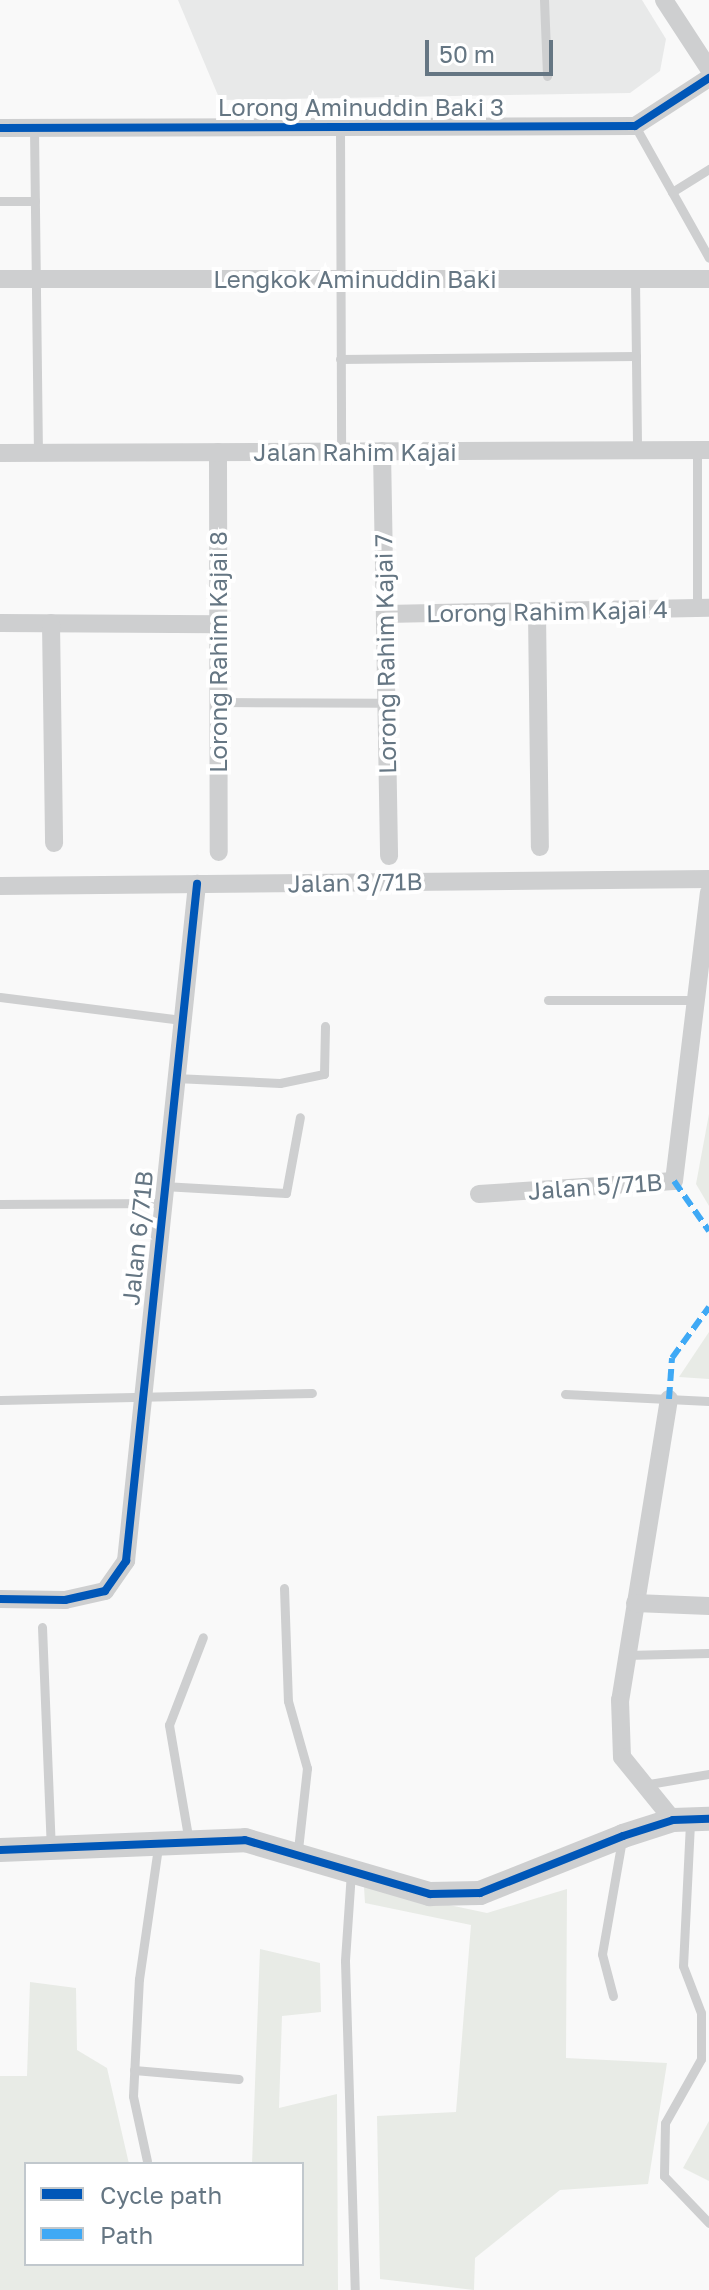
<!DOCTYPE html>
<style>
body{margin:0}
#map{position:relative;width:709px;height:2290px;overflow:hidden;background:#f9f9f9;font-family:"Golos Text",sans-serif}
div>[style]{position:absolute}
.built>*{inset:0;background:#e8e9e9}
.green>*{inset:0;background:#e8ebe6}
.service>*{height:9px;margin:-4.5px;padding:0 4.5px;transform-origin:4.5px;border-radius:4.5px;background:#cecfd0}
.minor>*{height:18px;margin:-9px;padding:0 9px;transform-origin:9px;border-radius:9px;background:#cecfd0}
.tertiary>*{height:24px;margin:-12px;padding:0 12px;transform-origin:12px;border-radius:12px;background:#cecfd0}
.quiet>*{height:6px;margin-top:-3px;transform-origin:0;background:repeating-linear-gradient(90deg,#3fa9f5 0 12px,transparent 0 18px)}
.cycleway>*{height:8px;margin:-4px;padding:0 4px;transform-origin:4px;border-radius:4px;background:#0057b8}
span{translate:-50% -50%;white-space:nowrap;text-align:center;line-height:1.15;-webkit-text-stroke:8px #fff;paint-order:stroke}
.street-label{font-size:24px;color:#657683}
.legend{position:absolute;left:24px;top:2162px;width:280px;height:104px;box-sizing:border-box;background:#fff;border:2px solid #c1c8cd;margin:0;padding:10px 14px;list-style:none;font-size:24px;color:#657683}
.legend li{display:flex;align-items:center;gap:16px;height:40px}
.legend b{width:40px;border:2px solid #c1c8cd}
.scale{position:absolute;left:425px;top:40px;width:128px;height:36px;box-sizing:border-box;border:4px solid #657683;border-top:0;padding-left:10px;font-size:24px;line-height:28px;white-space:nowrap;color:#657683;-webkit-text-stroke:6px #fff;paint-order:stroke}
</style>
<div id="map">
<div class="built">
<i style="clip-path:polygon(178px 0,642px 0,666px 39px,660px 71px,630px 93px,220px 100px)"></i>
</div>
<div class="green">
<i style="clip-path:polygon(709px 1114px,709px 1206px,696px 1184px)"></i>
<i style="clip-path:polygon(709px 1332px,709px 1379px,679px 1377px)"></i>
<i style="clip-path:polygon(364px 1887px,487px 1913px,567px 1889px,566px 2058px,667px 2063px,648px 2184px,560px 2190px,475px 2258px,474px 2290px,380px 2279px,377px 2116px,456px 2112px,471px 1925px,365px 1903px)"></i>
<i style="clip-path:polygon(260px 1949px,320px 1963px,321px 2012px,282px 2016px,279px 2108px,337px 2094px,338px 2290px,0 2290px,0 2076px,27px 2076px,30px 1982px,76px 1988px,77px 2050px,107px 2068px,129px 2164px,26px 2164px,26px 2264px,302px 2264px,302px 2164px,252px 2164px)"></i>
<i style="clip-path:polygon(709px 2121px,709px 2181px,683px 2168px)"></i>
</div>
<div class="service">
<i style="left:544px;top:0;width:76px;rotate:87.7deg"></i>
<i style="left:635px;top:126px;width:151px;rotate:60.7deg"></i>
<i style="left:340px;top:127px;width:324px;rotate:89.8deg"></i>
<i style="left:34px;top:128px;width:325px;rotate:89.3deg"></i>
<i style="left:672px;top:192px;width:44px;rotate:-31.9deg"></i>
<i style="left:0;top:201px;width:35px"></i>
<i style="left:635px;top:279px;width:172px;rotate:89.3deg"></i>
<i style="left:340px;top:359px;width:296px;rotate:-0.6deg"></i>
<i style="left:697px;top:450px;width:159px;rotate:90deg"></i>
<i style="left:219px;top:702px;width:167px;rotate:0.3deg"></i>
<i style="left:0;top:997px;width:183px;rotate:7.2deg"></i>
<i style="left:548px;top:1000px;width:148px"></i>
<i style="left:175px;top:1078px;width:105px;rotate:2.7deg"></i>
<i style="left:280px;top:1083px;width:45px;rotate:-11.6deg"></i>
<i style="left:324px;top:1074px;width:48px;rotate:-88.8deg"></i>
<i style="left:163px;top:1186px;width:123px;rotate:3.3deg"></i>
<i style="left:286px;top:1193px;width:77px;rotate:-79.6deg"></i>
<i style="left:0;top:1204px;width:161px;rotate:-0.4deg"></i>
<i style="left:565px;top:1394px;width:144px;rotate:2.8deg"></i>
<i style="left:0;top:1400px;width:312px;rotate:-1.3deg"></i>
<i style="left:284px;top:1588px;width:113px;rotate:88deg"></i>
<i style="left:288px;top:1701px;width:70px;rotate:74.2deg"></i>
<i style="left:307px;top:1768px;width:82px;rotate:96.3deg"></i>
<i style="left:42px;top:1627px;width:221px;rotate:87.7deg"></i>
<i style="left:626px;top:1655px;width:83px;rotate:-1.4deg"></i>
<i style="left:643px;top:1785px;width:67px;rotate:-9.5deg"></i>
<i style="left:690px;top:1823px;width:143px;rotate:92.8deg"></i>
<i style="left:683px;top:1966px;width:50px;rotate:69deg"></i>
<i style="left:701px;top:2013px;width:46px;rotate:90deg"></i>
<i style="left:701px;top:2059px;width:73px;rotate:119.4deg"></i>
<i style="left:665px;top:2123px;width:53px;rotate:91.1deg"></i>
<i style="left:664px;top:2176px;width:65px;rotate:46.2deg"></i>
<i style="left:189px;top:1842px;width:119px;rotate:-99.7deg"></i>
<i style="left:169px;top:1725px;width:94px;rotate:-68.9deg"></i>
<i style="left:351px;top:1872px;width:89px;rotate:93.9deg"></i>
<i style="left:345px;top:1961px;width:329px;rotate:88.3deg"></i>
<i style="left:613px;top:1996px;width:43px;rotate:-104.7deg"></i>
<i style="left:602px;top:1954px;width:117px;rotate:-80.1deg"></i>
<i style="left:134px;top:2070px;width:105px;rotate:4.9deg"></i>
<i style="left:147px;top:2161px;width:66px;rotate:-102.2deg"></i>
<i style="left:133px;top:2096px;width:117px;rotate:-87.1deg"></i>
<i style="left:139px;top:1979px;width:133px;rotate:-81.8deg"></i>
</div>
<div class="minor">
<i style="left:664px;top:0;width:82px;rotate:56.9deg"></i>
<i style="left:0;top:128px;width:635px;rotate:-0.18deg"></i>
<i style="left:635px;top:126px;width:88px;rotate:-33deg"></i>
<i style="left:0;top:279px;width:709px"></i>
<i style="left:382px;top:451px;width:405px;rotate:89deg"></i>
<i style="left:218px;top:452px;width:400px;rotate:89.9deg"></i>
<i style="left:0;top:453px;width:709px;rotate:-0.24deg"></i>
<i style="left:537px;top:612px;width:235px;rotate:89.3deg"></i>
<i style="left:385px;top:614px;width:324px;rotate:-1.1deg"></i>
<i style="left:0;top:623px;width:218px;rotate:0.3deg"></i>
<i style="left:51px;top:623px;width:220px;rotate:89.2deg"></i>
<i style="left:0;top:886px;width:709px;rotate:-0.57deg"></i>
<i style="left:479px;top:1194px;width:195px;rotate:-3.8deg"></i>
<i style="left:674px;top:1181px;width:290px;rotate:-83.1deg"></i>
<i style="left:669px;top:1399px;width:305px;rotate:99.2deg"></i>
<i style="left:620px;top:1700px;width:57px;rotate:88deg"></i>
<i style="left:622px;top:1757px;width:81px;rotate:51deg"></i>
<i style="left:0;top:1599px;width:65px;rotate:0.9deg"></i>
<i style="left:65px;top:1600px;width:41px;rotate:-12.7deg"></i>
<i style="left:105px;top:1591px;width:37px;rotate:-55deg"></i>
<i style="left:126px;top:1561px;width:681px;rotate:-84.01deg"></i>
<i style="left:635px;top:1603px;width:74px;rotate:2.3deg"></i>
</div>
<div class="tertiary">
<i style="left:0;top:1850px;width:245px;rotate:-2.3deg"></i>
<i style="left:245px;top:1840px;width:193px;rotate:16.3deg"></i>
<i style="left:430px;top:1894px;width:50px;rotate:-1.1deg"></i>
<i style="left:480px;top:1893px;width:154px;rotate:-21.7deg"></i>
<i style="left:623px;top:1836px;width:52px;rotate:-17.7deg"></i>
<i style="left:673px;top:1820px;width:36px;rotate:-2deg"></i>
</div>
<div class="quiet">
<i style="left:674px;top:1181px;width:61px;rotate:55deg"></i>
<i style="left:669px;top:1399px;width:41px;rotate:-85.8deg"></i>
<i style="left:672px;top:1358px;width:63px;rotate:-54deg"></i>
</div>
<div class="cycleway">
<i style="left:0;top:128px;width:635px;rotate:-0.18deg"></i>
<i style="left:635px;top:126px;width:88px;rotate:-33deg"></i>
<i style="left:0;top:1599px;width:65px;rotate:0.9deg"></i>
<i style="left:65px;top:1600px;width:41px;rotate:-12.7deg"></i>
<i style="left:105px;top:1591px;width:37px;rotate:-55deg"></i>
<i style="left:126px;top:1561px;width:681px;rotate:-84.01deg"></i>
<i style="left:0;top:1850px;width:245px;rotate:-2.3deg"></i>
<i style="left:245px;top:1840px;width:193px;rotate:16.3deg"></i>
<i style="left:430px;top:1894px;width:50px;rotate:-1.1deg"></i>
<i style="left:480px;top:1893px;width:154px;rotate:-21.7deg"></i>
<i style="left:623px;top:1836px;width:52px;rotate:-17.7deg"></i>
<i style="left:673px;top:1820px;width:36px;rotate:-2deg"></i>
</div>
<div class="street-label">
<span style="left:361px;top:107px">Lorong Aminuddin Baki 3</span>
<span style="left:355px;top:279px">Lengkok Aminuddin Baki</span>
<span style="left:355px;top:452px">Jalan Rahim Kajai</span>
<span style="left:547px;top:611px;rotate:-1deg">Lorong Rahim Kajai 4</span>
<span style="left:218px;top:652px;rotate:-90deg">Lorong Rahim Kajai 8</span>
<span style="left:385px;top:654px;rotate:-91deg">Lorong Rahim Kajai 7</span>
<span style="left:355px;top:882px;rotate:-1deg">Jalan 3/71B</span>
<span style="left:595px;top:1186px;rotate:-4deg">Jalan 5/71B</span>
<span style="left:137px;top:1238px;rotate:-84deg">Jalan 6/71B</span>
</div>
<ul class="legend">
<li><b style="height:10px;background:#0057b8"></b>Cycle path</li>
<li><b style="height:10px;background:#3fa9f5"></b>Path</li>
</ul>
<div class="scale">50 m</div>
</div>
